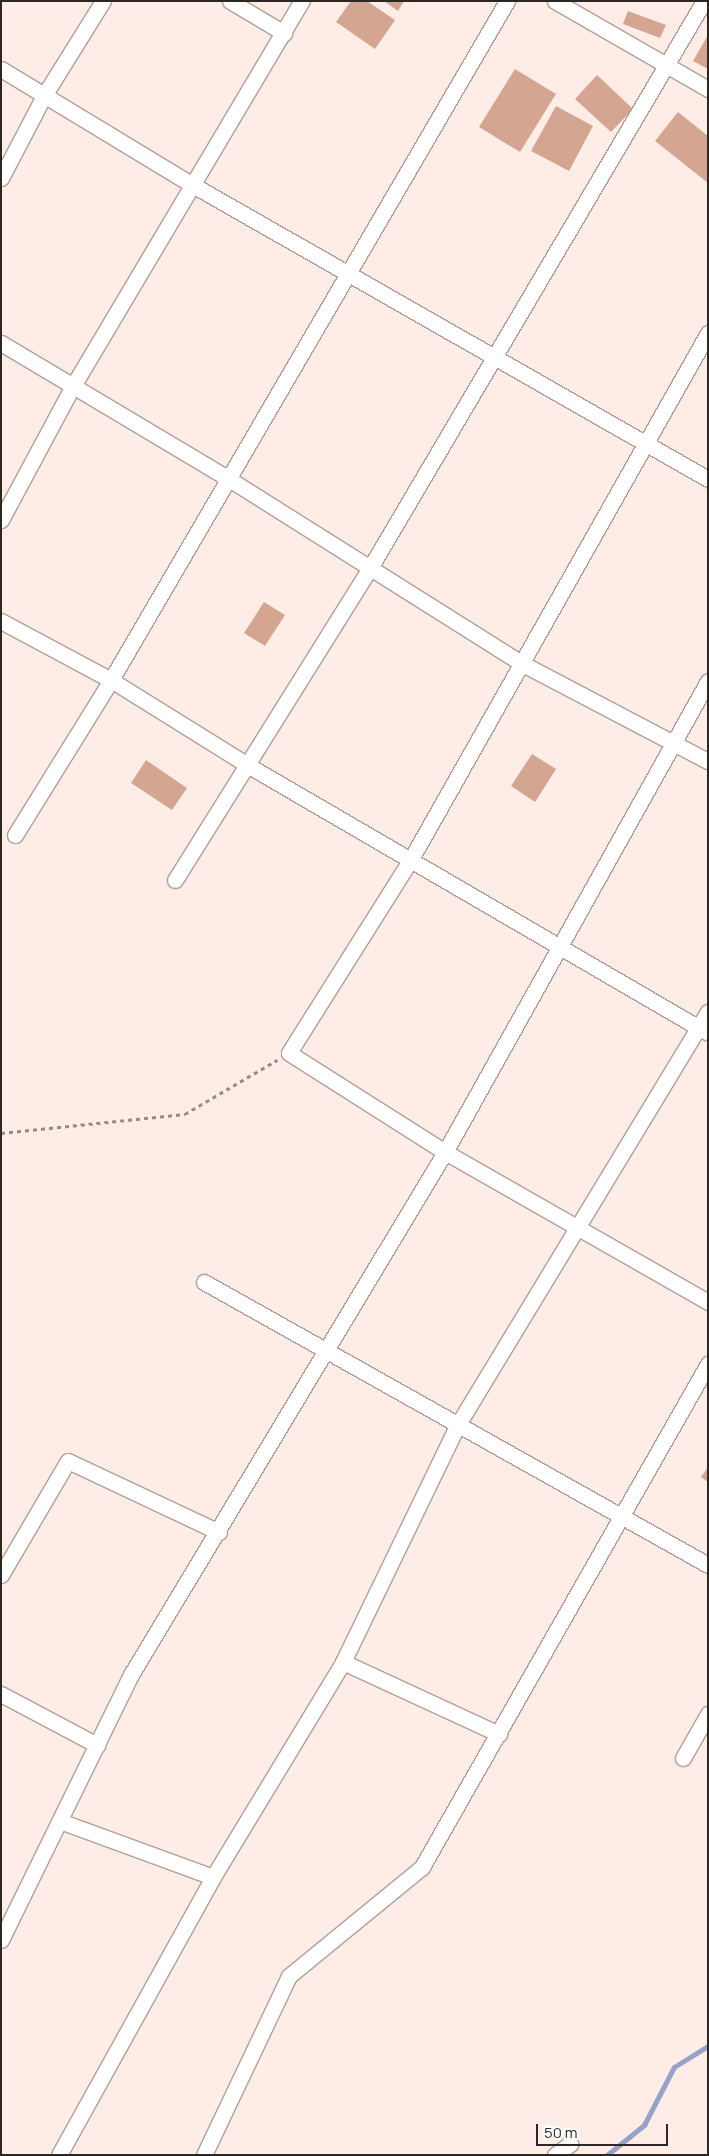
<!DOCTYPE html>
<style>
body{margin:0}
#map{position:relative;width:709px;height:2156px;overflow:hidden;background:#feede6;font-family:Manrope,sans-serif}
div>[style]{position:absolute}
.stream>*{height:5px;margin:-2.5px;padding:0 2.5px;transform-origin:2.5px;border-radius:2.5px;background:#97a2cb}
.building>*{inset:0;background:#d4a692}
.path>*{height:3px;margin-top:-1.5px;transform-origin:0;background:repeating-linear-gradient(90deg,#978b86 0 4px,transparent 0 8px)}
.roads{filter:drop-shadow(1px 0 #b0a099) drop-shadow(-1px 0 #b0a099) drop-shadow(0 1px #b0a099) drop-shadow(0 -1px #b0a099)}
.minor>*{height:15px;margin:-7.5px;padding:0 7.5px;transform-origin:7.5px;border-radius:7.5px;background:#fff}
span{translate:-50% -50%;white-space:nowrap;text-align:center;line-height:1.15;-webkit-text-stroke:4px #fefefe;paint-order:stroke}
.frame{position:absolute;inset:0;border:2px solid #2d2724;pointer-events:none}
.scale{position:absolute;left:536px;top:2124px;width:132px;height:22px;box-sizing:border-box;border:2px solid #2d2724;border-top:0;padding-left:6px;font-size:15px;line-height:18px;white-space:nowrap;color:#2d2724;-webkit-text-stroke:4px #fefefe;paint-order:stroke}
</style>
<div id="map">
<div class="stream">
<i style="left:607px;top:2155px;width:48px;rotate:-39deg"></i>
<i style="left:644px;top:2125px;width:65px;rotate:-62.7deg"></i>
<i style="left:674px;top:2067px;width:40px;rotate:-32deg"></i>
</div>
<div class="building">
<i style="clip-path:polygon(351px 1px,367px 1px,395px 20px,375px 49px,336px 22px)"></i>
<i style="clip-path:polygon(384px 1px,404px 1px,398px 11px)"></i>
<i style="clip-path:polygon(628px 11px,666px 25px,660px 38px,623px 24px)"></i>
<i style="clip-path:polygon(708px 35px,708px 69px,693px 61px)"></i>
<i style="clip-path:polygon(515px 69px,556px 94px,520px 152px,479px 127px)"></i>
<i style="clip-path:polygon(597px 75px,633px 109px,611px 132px,575px 99px)"></i>
<i style="clip-path:polygon(556px 106px,593px 126px,569px 171px,531px 151px)"></i>
<i style="clip-path:polygon(678px 112px,708px 136px,708px 183px,655px 141px)"></i>
<i style="clip-path:polygon(264px 602px,285px 615px,265px 646px,244px 633px)"></i>
<i style="clip-path:polygon(532px 754px,556px 769px,535px 802px,511px 786px)"></i>
<i style="clip-path:polygon(146px 760px,187px 788px,172px 810px,131px 783px)"></i>
<i style="clip-path:polygon(708px 1467px,708px 1482px,701px 1477px)"></i>
</div>
<div class="path">
<i style="left:1px;top:1133px;width:185px;rotate:-5.9deg"></i>
<i style="left:185px;top:1114px;width:107px;rotate:-30.4deg"></i>
</div>
<div class="roads">
<div class="minor">
<i style="left:230px;top:1px;width:63px;rotate:30.7deg"></i>
<i style="left:555px;top:1px;width:177px;rotate:29.9deg"></i>
<i style="left:1px;top:69px;width:222px;rotate:31.2deg"></i>
<i style="left:191px;top:184px;width:595px;rotate:29.71deg"></i>
<i style="left:1px;top:178px;width:95px;rotate:-62.4deg"></i>
<i style="left:45px;top:94px;width:110px;rotate:-58.1deg"></i>
<i style="left:708px;top:333px;width:604px;rotate:119.45deg"></i>
<i style="left:411px;top:859px;width:229px;rotate:122.2deg"></i>
<i style="left:289px;top:1053px;width:185px;rotate:32.4deg"></i>
<i style="left:445px;top:1152px;width:303px;rotate:29.7deg"></i>
<i style="left:1px;top:343px;width:265px;rotate:30.8deg"></i>
<i style="left:229px;top:479px;width:345px;rotate:32.2deg"></i>
<i style="left:521px;top:663px;width:211px;rotate:27.7deg"></i>
<i style="left:1px;top:520px;width:152px;rotate:-61.8deg"></i>
<i style="left:73px;top:386px;width:448px;rotate:-59.3deg"></i>
<i style="left:1px;top:621px;width:125px;rotate:28.2deg"></i>
<i style="left:111px;top:680px;width:163px;rotate:31.9deg"></i>
<i style="left:249px;top:766px;width:529px;rotate:30.2deg"></i>
<i style="left:15px;top:835px;width:182px;rotate:-58.2deg"></i>
<i style="left:111px;top:680px;width:786px;rotate:-59.75deg"></i>
<i style="left:175px;top:880px;width:368px;rotate:-58deg"></i>
<i style="left:370px;top:568px;width:658px;rotate:-59.5deg"></i>
<i style="left:204px;top:1282px;width:578px;rotate:29.31deg"></i>
<i style="left:1px;top:1575px;width:132px;rotate:-59.6deg"></i>
<i style="left:68px;top:1461px;width:167px;rotate:25.2deg"></i>
<i style="left:343px;top:1662px;width:172px;rotate:24.8deg"></i>
<i style="left:1px;top:1694px;width:109px;rotate:28deg"></i>
<i style="left:683px;top:1758px;width:51px;rotate:-60.4deg"></i>
<i style="left:60px;top:1821px;width:163px;rotate:20.1deg"></i>
<i style="left:1px;top:1940px;width:297px;rotate:-63.9deg"></i>
<i style="left:132px;top:1673px;width:608px;rotate:-59deg"></i>
<i style="left:445px;top:1152px;width:539px;rotate:-60.82deg"></i>
<i style="left:59px;top:2155px;width:318px;rotate:-61deg"></i>
<i style="left:213px;top:1877px;width:251px;rotate:-58.8deg"></i>
<i style="left:343px;top:1662px;width:262px;rotate:-64.2deg"></i>
<i style="left:457px;top:1426px;width:484px;rotate:-58.8deg"></i>
<i style="left:204px;top:2155px;width:198px;rotate:-64.6deg"></i>
<i style="left:289px;top:1976px;width:172px;rotate:-39.3deg"></i>
<i style="left:422px;top:1867px;width:579px;rotate:-60.38deg"></i>
<i style="left:555px;top:2155px;width:19px;rotate:-36deg"></i>
</div>
</div>
<div class="frame"></div>
<div class="scale">50 m</div>
</div>
